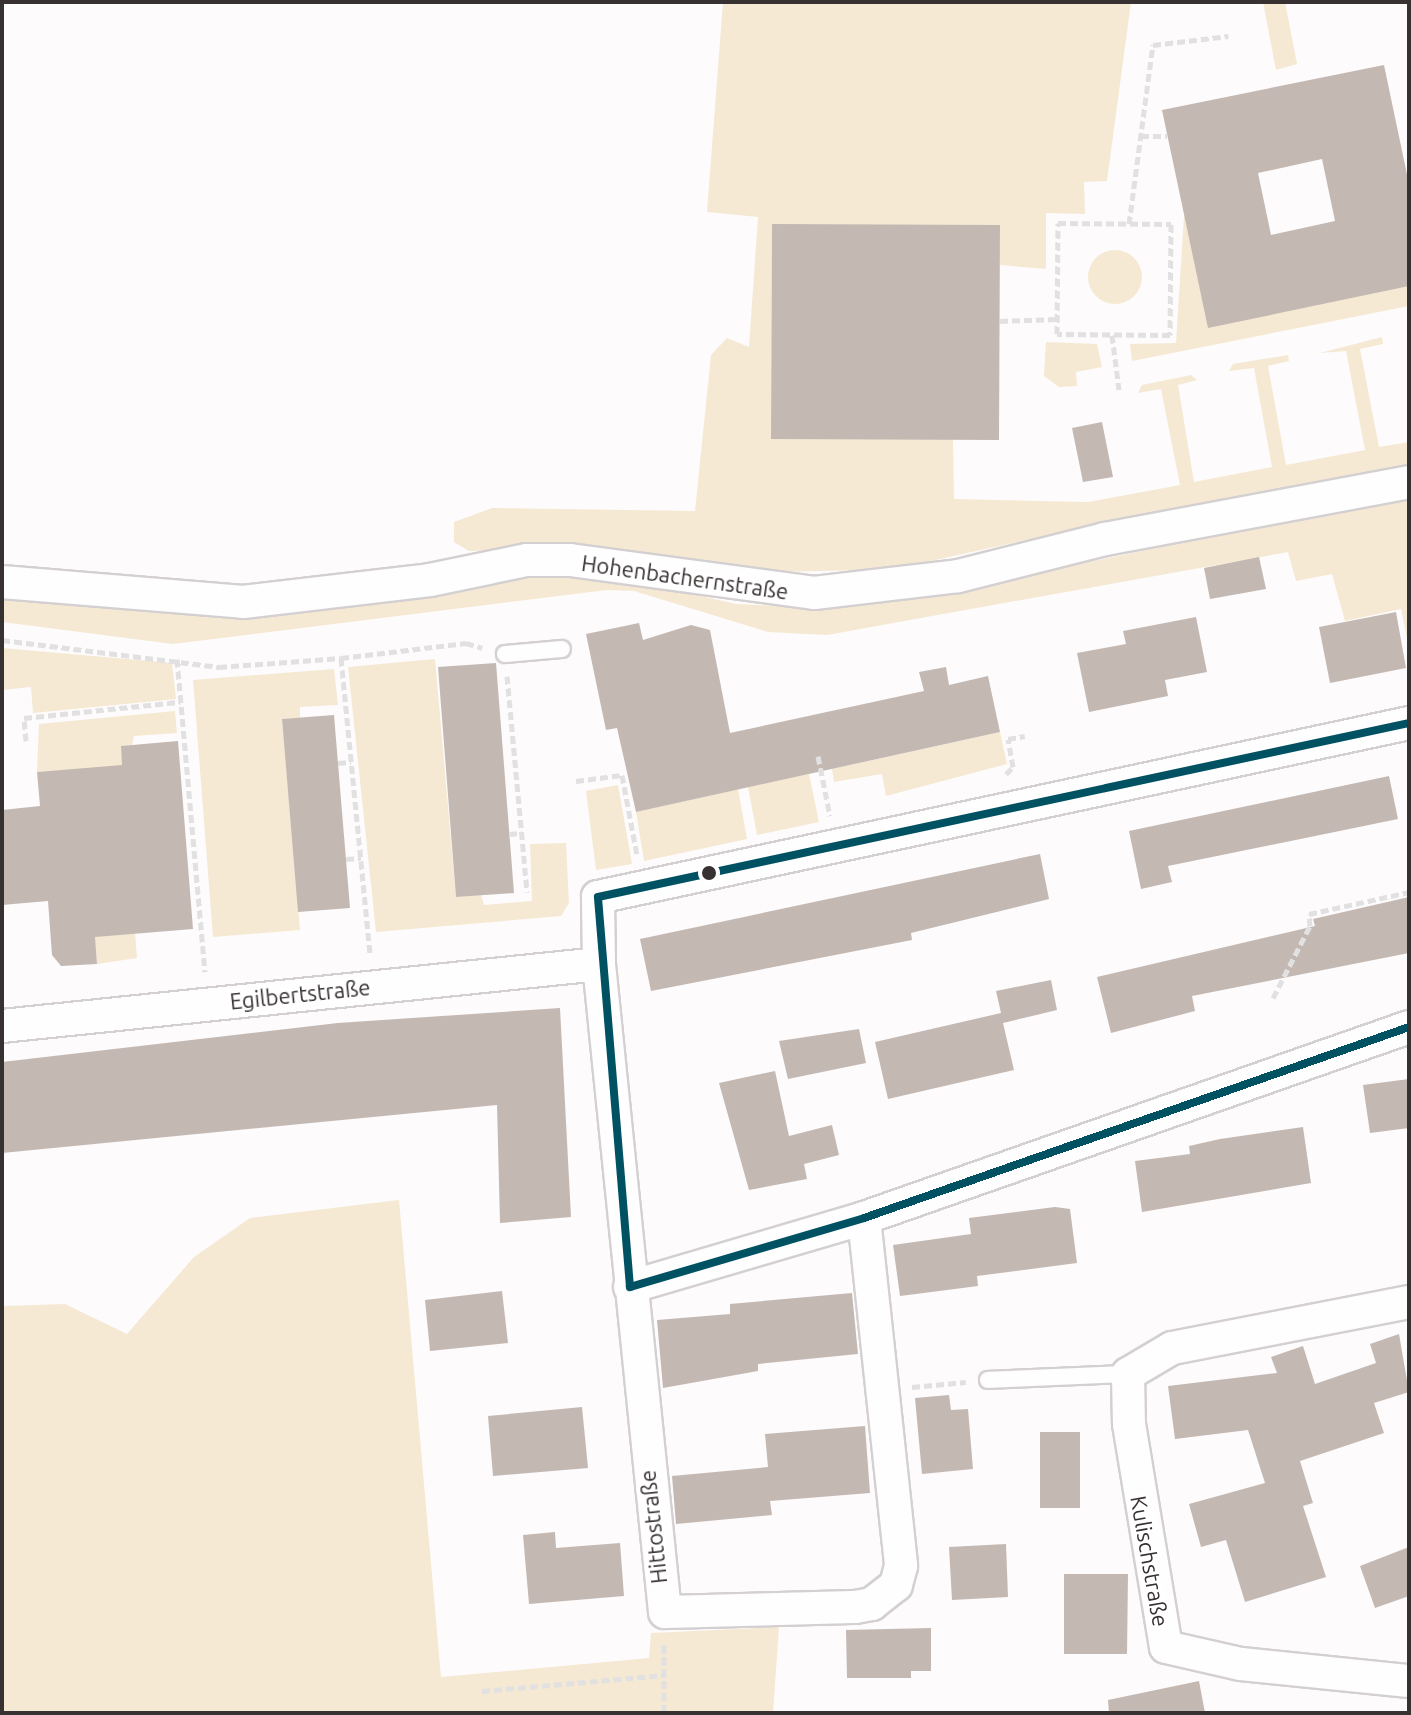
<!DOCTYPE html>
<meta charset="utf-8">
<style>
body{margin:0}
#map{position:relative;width:1411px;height:1715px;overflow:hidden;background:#fdfbfb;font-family:Ubuntu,sans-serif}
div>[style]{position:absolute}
.green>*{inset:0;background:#f5e9d3}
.round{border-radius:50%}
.building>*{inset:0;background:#c4b8b3}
.path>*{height:5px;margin-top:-2.5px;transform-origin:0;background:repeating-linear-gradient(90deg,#e1e1e1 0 8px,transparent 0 12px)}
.roads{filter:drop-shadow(2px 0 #d4d0d1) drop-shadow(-2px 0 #d4d0d1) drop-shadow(0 2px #d4d0d1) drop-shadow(0 -2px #d4d0d1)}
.lane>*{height:16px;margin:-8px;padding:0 8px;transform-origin:8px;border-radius:8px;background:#fffefe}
.street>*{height:32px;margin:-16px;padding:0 16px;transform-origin:16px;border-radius:16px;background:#fffefe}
.bus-1>*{height:8px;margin:-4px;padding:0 4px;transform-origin:4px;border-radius:4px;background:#005262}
.dots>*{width:22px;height:22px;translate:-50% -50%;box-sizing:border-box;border:4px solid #fff;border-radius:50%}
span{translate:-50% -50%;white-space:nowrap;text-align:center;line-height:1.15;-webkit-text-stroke:8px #fff;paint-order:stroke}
.street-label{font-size:22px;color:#373131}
.frame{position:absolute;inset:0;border:4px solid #373131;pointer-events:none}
</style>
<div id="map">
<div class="green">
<i style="clip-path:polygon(723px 2px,1131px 2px,1107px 181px,1084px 182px,1085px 214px,1046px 213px,1046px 269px,1000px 265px,999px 225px,772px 225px,771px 439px,953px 439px,954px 499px,1088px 502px,1180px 485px,1161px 389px,1138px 393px,1142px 385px,1191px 375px,1197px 380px,1178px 385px,1194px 482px,1272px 467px,1254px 368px,1229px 371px,1233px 364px,1288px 355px,1289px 361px,1268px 366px,1286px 465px,1365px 450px,1346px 351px,1320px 353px,1382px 337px,1383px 344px,1360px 349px,1379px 447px,1409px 442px,1409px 470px,1085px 527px,895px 569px,781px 572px,605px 547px,469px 551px,454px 542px,454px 522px,492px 508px,695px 511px,711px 355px,727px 338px,749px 347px,758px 217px,707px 212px)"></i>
<i style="clip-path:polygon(1263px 2px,1285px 2px,1297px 64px,1276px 70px)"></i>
<i style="clip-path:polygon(1184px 216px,1409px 286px,1409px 306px,1132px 361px,1130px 344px,1176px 343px)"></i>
<i class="round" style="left:1088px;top:250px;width:54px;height:54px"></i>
<i style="clip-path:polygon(1046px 342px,1097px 344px,1102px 367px,1076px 372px,1077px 386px,1059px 387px,1044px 376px)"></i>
<i style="clip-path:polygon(1409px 495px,1409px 648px,1401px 609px,1345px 621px,1332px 574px,1296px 581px,1288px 552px,827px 635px,768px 632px,634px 591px,607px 590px,173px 644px,2px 622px,2px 597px,206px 612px,521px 574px,613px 576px,736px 604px,827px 608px,931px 595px)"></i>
<i style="clip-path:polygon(2px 648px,172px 663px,176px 699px,33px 713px,31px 687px,2px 690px)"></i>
<i style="clip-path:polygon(435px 659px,456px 897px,481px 895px,484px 905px,532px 901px,530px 844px,566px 843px,569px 903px,561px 916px,376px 932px,348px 667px)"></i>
<i style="clip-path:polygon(334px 669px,338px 705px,300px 707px,300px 718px,282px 719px,300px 930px,213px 937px,193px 680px)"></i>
<i style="clip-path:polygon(175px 711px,177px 733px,134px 736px,132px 745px,121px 747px,137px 958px,97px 964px,81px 769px,37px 772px,39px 724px)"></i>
<i style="clip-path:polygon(1000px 732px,1007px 764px,886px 796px,882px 774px,834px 782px,832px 769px)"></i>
<i style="clip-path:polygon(809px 774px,819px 822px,757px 835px,748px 787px)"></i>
<i style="clip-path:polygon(618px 785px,632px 864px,596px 870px,586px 791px)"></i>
<i style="clip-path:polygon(738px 789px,747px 839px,644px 861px,636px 812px)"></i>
<i style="clip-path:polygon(399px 1200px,441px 1677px,649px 1658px,651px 1633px,779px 1627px,773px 1713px,2px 1713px,2px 1306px,65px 1304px,127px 1334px,194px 1257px,250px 1218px)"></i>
</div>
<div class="building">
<i style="clip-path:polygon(evenodd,1384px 65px,1409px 184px,1409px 286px,1208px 328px,1162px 110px,1384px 65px,1322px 159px,1335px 221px,1271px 235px,1258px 173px,1322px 159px)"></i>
<i style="clip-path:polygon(772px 224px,1000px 225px,999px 440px,771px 439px)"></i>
<i style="clip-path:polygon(1102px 422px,1113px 477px,1083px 482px,1072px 428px)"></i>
<i style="clip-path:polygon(1259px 557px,1266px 589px,1210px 599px,1204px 568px)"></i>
<i style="clip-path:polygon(1396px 612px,1406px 668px,1330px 683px,1319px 627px)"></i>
<i style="clip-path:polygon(1196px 617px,1207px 672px,1165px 680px,1168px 696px,1089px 712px,1077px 653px,1126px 644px,1123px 631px)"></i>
<i style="clip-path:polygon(639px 623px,643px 640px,691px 625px,710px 630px,730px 733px,924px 691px,919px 672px,946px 667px,949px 685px,988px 676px,1000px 732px,636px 812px,617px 728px,606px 730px,586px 634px)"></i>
<i style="clip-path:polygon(496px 663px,514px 893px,456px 897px,438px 667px)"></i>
<i style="clip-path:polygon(334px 715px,350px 908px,298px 912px,282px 719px)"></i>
<i style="clip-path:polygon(178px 741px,193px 929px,95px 937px,97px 964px,61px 966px,52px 955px,48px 901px,2px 905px,2px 810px,40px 806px,37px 772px,122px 765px,121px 746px)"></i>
<i style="clip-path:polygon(1389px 776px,1398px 819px,1168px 866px,1172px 882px,1141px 889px,1129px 831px)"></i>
<i style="clip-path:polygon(1040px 854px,1049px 899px,911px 933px,912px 940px,651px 991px,640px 939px)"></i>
<i style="clip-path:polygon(1409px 897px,1409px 953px,1192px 996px,1195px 1011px,1111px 1033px,1097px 977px,1315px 926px,1313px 919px)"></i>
<i style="clip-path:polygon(1051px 980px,1057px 1010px,1003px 1023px,1014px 1070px,888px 1099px,875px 1042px,1001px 1013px,996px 991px)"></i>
<i style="clip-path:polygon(560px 1008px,571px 1217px,500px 1223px,497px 1105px,2px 1153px,2px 1062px,338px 1023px)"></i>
<i style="clip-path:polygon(859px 1029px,866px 1063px,788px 1079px,779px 1041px)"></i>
<i style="clip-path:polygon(775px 1071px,789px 1136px,832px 1125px,839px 1155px,804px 1164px,807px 1179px,749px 1190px,719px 1083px)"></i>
<i style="clip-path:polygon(1409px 1079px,1409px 1128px,1370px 1133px,1363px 1085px)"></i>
<i style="clip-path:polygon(1303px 1127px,1311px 1183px,1142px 1212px,1135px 1161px,1190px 1154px,1189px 1146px,1220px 1139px)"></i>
<i style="clip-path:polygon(1055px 1207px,1070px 1209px,1077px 1263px,977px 1276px,978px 1286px,900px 1296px,893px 1245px,971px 1234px,969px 1218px)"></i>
<i style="clip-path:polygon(502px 1291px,508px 1343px,430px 1351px,425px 1300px)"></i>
<i style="clip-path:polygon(852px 1293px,858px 1354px,758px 1364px,758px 1371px,663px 1388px,657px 1320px,730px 1314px,730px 1304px)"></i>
<i style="clip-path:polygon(1399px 1334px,1409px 1392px,1374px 1403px,1384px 1433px,1300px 1461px,1313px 1503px,1303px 1506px,1326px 1577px,1245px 1602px,1226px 1540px,1201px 1547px,1189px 1504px,1265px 1483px,1248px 1430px,1175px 1439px,1168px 1386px,1277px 1373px,1271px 1357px,1303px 1346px,1315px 1384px,1376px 1363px,1370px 1344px)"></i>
<i style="clip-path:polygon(949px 1395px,951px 1410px,968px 1409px,973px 1469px,922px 1474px,915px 1398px)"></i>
<i style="clip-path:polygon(582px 1407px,588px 1468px,493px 1476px,488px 1416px)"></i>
<i style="clip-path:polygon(865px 1426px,870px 1493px,770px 1501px,772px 1515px,676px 1524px,672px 1476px,768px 1467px,765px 1434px)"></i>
<i style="clip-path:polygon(1040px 1432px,1080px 1432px,1080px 1508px,1040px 1508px)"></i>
<i style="clip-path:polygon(555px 1532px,556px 1548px,620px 1543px,624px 1596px,529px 1604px,523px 1535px)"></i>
<i style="clip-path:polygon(1006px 1544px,1008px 1597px,952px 1600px,949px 1547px)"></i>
<i style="clip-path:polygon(1409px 1547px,1409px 1596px,1375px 1608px,1360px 1566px)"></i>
<i style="clip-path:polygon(1064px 1574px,1128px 1574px,1127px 1654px,1064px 1654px)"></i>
<i style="clip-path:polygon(931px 1628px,931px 1671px,911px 1671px,911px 1678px,847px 1678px,846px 1630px)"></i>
<i style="clip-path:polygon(1199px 1681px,1205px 1713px,1109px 1713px,1108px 1700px)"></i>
</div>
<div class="path">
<i style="left:1141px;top:136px;width:26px"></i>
<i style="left:1058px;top:223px;width:113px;rotate:0.5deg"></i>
<i style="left:1171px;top:224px;width:111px;rotate:90.5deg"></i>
<i style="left:1170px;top:335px;width:113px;rotate:-179.5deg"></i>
<i style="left:1057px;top:334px;width:111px;rotate:-89.5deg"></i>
<i style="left:1129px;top:224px;width:181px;rotate:-82.4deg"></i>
<i style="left:1153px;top:45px;width:76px;rotate:-6.8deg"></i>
<i style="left:1000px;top:321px;width:57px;rotate:-2deg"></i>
<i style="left:1112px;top:335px;width:55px;rotate:82.7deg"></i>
<i style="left:2px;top:640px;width:219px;rotate:7.1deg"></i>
<i style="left:219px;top:667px;width:122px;rotate:-4.2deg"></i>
<i style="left:341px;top:658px;width:297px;rotate:84.4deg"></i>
<i style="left:341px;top:658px;width:126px;rotate:-6.8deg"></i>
<i style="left:466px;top:643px;width:17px;rotate:17deg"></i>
<i style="left:177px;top:659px;width:314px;rotate:84.9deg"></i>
<i style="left:507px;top:676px;width:217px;rotate:84.7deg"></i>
<i style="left:26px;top:741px;width:23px;rotate:-95deg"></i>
<i style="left:24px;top:718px;width:157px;rotate:-5.9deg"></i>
<i style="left:818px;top:756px;width:61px;rotate:78.7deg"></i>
<i style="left:338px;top:763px;width:13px;rotate:-4deg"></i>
<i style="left:1006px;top:774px;width:10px;rotate:-45deg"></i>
<i style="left:1013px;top:767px;width:28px;rotate:-100deg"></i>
<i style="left:1008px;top:739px;width:17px;rotate:-10deg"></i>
<i style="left:576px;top:781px;width:46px;rotate:-7.4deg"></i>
<i style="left:622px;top:775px;width:81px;rotate:79.4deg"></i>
<i style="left:509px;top:834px;width:13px;rotate:-4deg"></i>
<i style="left:346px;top:859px;width:15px;rotate:-4deg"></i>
<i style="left:1273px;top:998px;width:81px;rotate:-62.8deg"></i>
<i style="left:1310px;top:926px;width:12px;rotate:-95deg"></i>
<i style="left:1309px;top:914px;width:102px;rotate:-12.4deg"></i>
<i style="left:912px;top:1387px;width:54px;rotate:-5.3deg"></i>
<i style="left:482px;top:1691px;width:183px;rotate:-5deg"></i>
<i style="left:664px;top:1713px;width:71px;rotate:-90deg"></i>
</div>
<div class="roads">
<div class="lane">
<i style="left:505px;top:654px;width:57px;rotate:-5deg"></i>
<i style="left:988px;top:1380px;width:140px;rotate:-2.5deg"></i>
</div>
<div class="street">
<i style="left:2px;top:582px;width:242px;rotate:4.7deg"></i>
<i style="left:243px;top:602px;width:188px;rotate:-6.7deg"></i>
<i style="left:430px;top:580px;width:99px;rotate:-11.7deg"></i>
<i style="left:527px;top:560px;width:43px"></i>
<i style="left:570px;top:560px;width:246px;rotate:7.7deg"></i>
<i style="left:814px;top:593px;width:145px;rotate:-6.7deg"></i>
<i style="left:958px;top:576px;width:152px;rotate:-14.1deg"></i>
<i style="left:1105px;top:539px;width:309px;rotate:-10.6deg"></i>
<i style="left:2px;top:1026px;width:600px;rotate:-5.93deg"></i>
<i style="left:864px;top:1218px;width:350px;rotate:83.9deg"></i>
<i style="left:901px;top:1566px;width:20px;rotate:105deg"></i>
<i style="left:896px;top:1585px;width:31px;rotate:142deg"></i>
<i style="left:872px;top:1604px;width:17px;rotate:170deg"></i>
<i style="left:855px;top:1607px;width:190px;rotate:178.5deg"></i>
<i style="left:665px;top:1612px;width:651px;rotate:-95.82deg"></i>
<i style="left:599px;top:964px;width:67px;rotate:-90.9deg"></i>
<i style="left:598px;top:897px;width:829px;rotate:-12.11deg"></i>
<i style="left:630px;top:1287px;width:244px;rotate:-16.4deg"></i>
<i style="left:864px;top:1218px;width:577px;rotate:-19.31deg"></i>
<i style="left:1409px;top:1302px;width:241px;rotate:169deg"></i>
<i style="left:1172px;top:1348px;width:51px;rotate:149.4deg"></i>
<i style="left:1128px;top:1374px;width:50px;rotate:88.9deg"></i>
<i style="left:1129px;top:1424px;width:226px;rotate:80.6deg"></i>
<i style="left:1166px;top:1647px;width:77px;rotate:12.8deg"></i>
<i style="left:1241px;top:1664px;width:169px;rotate:5.8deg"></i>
</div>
</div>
<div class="bus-1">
<i style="left:630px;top:1287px;width:391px;rotate:-94.7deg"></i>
<i style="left:598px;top:897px;width:829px;rotate:-12.11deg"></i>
<i style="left:630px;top:1287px;width:244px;rotate:-16.4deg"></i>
<i style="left:864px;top:1218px;width:577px;rotate:-19.31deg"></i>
</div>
<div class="dots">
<i style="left:709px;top:873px;background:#373131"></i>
</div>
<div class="street-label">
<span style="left:685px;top:577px;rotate:8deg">Hohenbachernstraße</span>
<span style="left:300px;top:994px;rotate:-6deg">Egilbertstraße</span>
<span style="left:653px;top:1527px;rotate:-96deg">Hittostraße</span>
<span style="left:1150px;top:1561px;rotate:80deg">Kulischstraße</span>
</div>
<div class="frame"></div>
</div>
